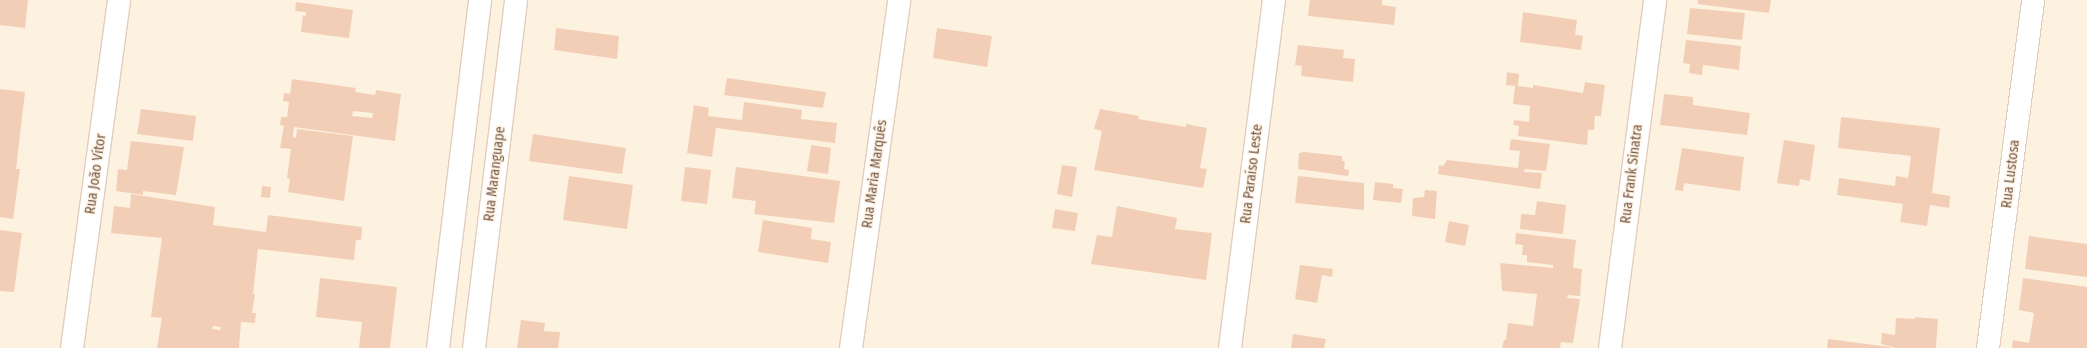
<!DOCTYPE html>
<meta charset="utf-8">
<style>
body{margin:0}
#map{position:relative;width:2087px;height:348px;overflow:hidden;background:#fdf2e0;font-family:"Fira Sans Condensed",sans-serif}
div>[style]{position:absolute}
.building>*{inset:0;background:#f3ceb7}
.roads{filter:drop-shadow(1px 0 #e1cdbc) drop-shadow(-1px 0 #e1cdbc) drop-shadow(0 1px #e1cdbc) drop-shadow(0 -1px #e1cdbc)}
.minor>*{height:22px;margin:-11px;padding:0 11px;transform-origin:11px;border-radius:11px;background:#fff}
span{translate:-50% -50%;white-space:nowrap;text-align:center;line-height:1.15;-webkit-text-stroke:3px #fff5e7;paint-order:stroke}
.street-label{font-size:14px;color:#755747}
</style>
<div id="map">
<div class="building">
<i style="clip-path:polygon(0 0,28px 0,25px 28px,0 25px)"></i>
<i style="clip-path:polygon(1310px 0,1382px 0,1382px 5px,1396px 7px,1394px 25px,1308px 16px)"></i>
<i style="clip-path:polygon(1698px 0,1771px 0,1769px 13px,1698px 4px)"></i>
<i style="clip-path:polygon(296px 2px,353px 10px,349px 38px,301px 32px,303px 15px,306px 16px,306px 12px,295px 11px)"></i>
<i style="clip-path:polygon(1690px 8px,1745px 13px,1742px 40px,1687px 34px)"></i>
<i style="clip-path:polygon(1523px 12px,1577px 20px,1575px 35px,1583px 36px,1581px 50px,1520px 42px)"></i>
<i style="clip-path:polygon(556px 28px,619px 36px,617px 59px,554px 50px)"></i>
<i style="clip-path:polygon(937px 28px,992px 36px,987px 67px,933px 58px)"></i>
<i style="clip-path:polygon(1686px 40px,1741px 46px,1739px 70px,1703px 65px,1702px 75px,1689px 73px,1690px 64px,1683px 63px)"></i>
<i style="clip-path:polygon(1298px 45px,1344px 50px,1343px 58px,1355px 59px,1353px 82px,1301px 76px,1302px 66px,1295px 65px)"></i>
<i style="clip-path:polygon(1507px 72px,1519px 74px,1518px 86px,1533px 88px,1533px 85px,1583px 93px,1585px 82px,1605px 85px,1601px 116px,1595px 116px,1594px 130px,1588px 130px,1587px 145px,1518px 136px,1519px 126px,1513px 125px,1514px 120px,1529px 122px,1530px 106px,1513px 104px,1515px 86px,1506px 85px)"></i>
<i style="clip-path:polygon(727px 78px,826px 92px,823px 108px,724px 95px)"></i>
<i style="clip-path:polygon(evenodd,292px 79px,356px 88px,355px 92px,375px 95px,376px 90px,401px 94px,395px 141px,294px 127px,293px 137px,296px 138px,297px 129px,353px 136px,344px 201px,288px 192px,290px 179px,287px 178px,291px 149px,280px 148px,284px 126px,280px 125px,281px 117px,287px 117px,289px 102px,283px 101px,284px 93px,290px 94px,292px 79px,353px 111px,373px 113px,372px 118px,352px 116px,353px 111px)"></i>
<i style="clip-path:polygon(0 89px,25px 92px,16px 169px,20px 169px,13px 219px,0 217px)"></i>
<i style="clip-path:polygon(1664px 94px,1693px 97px,1693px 105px,1750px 113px,1747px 135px,1660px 125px)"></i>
<i style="clip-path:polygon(744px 102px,802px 110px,801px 119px,837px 123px,835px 143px,716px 128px,712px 157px,687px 153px,694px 105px,709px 108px,708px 116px,742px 120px)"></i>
<i style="clip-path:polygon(141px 109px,196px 116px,193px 141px,137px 134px)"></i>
<i style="clip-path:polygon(1100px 109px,1139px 116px,1138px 119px,1186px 127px,1186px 124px,1207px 128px,1200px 168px,1207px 169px,1203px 188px,1094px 170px,1102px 131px,1094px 129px)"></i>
<i style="clip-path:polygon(1841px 117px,1940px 128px,1932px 193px,1950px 196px,1949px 208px,1930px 205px,1927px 226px,1900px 222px,1903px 204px,1837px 195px,1839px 178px,1895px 186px,1896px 176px,1908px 178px,1911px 156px,1838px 148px)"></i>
<i style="clip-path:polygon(533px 134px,626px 148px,622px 174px,529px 161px)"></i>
<i style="clip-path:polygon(1511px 139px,1550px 144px,1546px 171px,1525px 169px,1524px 172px,1542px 173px,1540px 189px,1438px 174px,1439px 165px,1443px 166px,1447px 160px,1518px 168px,1520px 151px,1509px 150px)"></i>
<i style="clip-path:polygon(1784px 140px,1815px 145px,1810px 181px,1800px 179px,1799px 186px,1777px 183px)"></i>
<i style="clip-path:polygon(131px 141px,184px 147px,176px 195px,143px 191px,143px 195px,116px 191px,118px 169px,127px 170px)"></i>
<i style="clip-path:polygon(811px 145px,831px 148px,828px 174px,807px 171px)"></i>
<i style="clip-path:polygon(1682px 148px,1744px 157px,1740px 191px,1684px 183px,1683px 191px,1675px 190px)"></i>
<i style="clip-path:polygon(1304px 152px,1342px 156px,1342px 161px,1345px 161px,1344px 169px,1349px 170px,1348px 176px,1298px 169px,1299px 153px)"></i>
<i style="clip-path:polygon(1062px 165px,1077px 167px,1072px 197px,1057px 194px)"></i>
<i style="clip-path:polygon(685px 167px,711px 170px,707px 204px,681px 201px)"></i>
<i style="clip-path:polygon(736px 167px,840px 181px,834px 223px,754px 214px,756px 201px,732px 198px)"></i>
<i style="clip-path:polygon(569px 176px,633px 185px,627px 229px,563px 220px)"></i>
<i style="clip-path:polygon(1298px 176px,1364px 183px,1364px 210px,1295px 203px)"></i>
<i style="clip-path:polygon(1375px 182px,1393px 184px,1393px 188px,1403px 189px,1401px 203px,1373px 200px)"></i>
<i style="clip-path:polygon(262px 186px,271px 187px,270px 198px,261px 197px)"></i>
<i style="clip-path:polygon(1425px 190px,1437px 191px,1435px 219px,1412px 216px,1413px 198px,1424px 197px)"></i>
<i style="clip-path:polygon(evenodd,131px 194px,215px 207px,213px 225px,266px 232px,268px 215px,362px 227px,361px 240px,356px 240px,354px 260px,258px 249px,253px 294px,255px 294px,252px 313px,256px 313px,255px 323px,241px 322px,239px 348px,157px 348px,162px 318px,151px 317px,162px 238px,111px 233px,114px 206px,130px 208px,131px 194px,213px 326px,221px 327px,220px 330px,212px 329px,213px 326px)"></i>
<i style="clip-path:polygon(1537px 201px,1566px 205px,1563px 234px,1520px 229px,1521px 214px,1535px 215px)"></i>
<i style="clip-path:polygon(1117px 206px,1177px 218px,1175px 229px,1212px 233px,1206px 280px,1091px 264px,1097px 235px,1112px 237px)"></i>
<i style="clip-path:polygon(1055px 209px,1078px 213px,1075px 231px,1052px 228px)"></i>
<i style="clip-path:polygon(763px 220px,812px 228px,811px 239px,831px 242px,828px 263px,758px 252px)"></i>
<i style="clip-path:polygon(1449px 221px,1469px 225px,1465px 246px,1445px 242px)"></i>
<i style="clip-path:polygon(0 230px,22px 233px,14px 292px,0 291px)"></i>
<i style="clip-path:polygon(1516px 233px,1576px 240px,1573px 268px,1582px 269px,1580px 296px,1568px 295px,1567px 298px,1580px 299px,1573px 343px,1561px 342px,1560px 348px,1502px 348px,1504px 340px,1506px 340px,1508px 323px,1533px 326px,1537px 294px,1502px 291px,1500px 263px,1553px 268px,1553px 265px,1527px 262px,1527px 255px,1522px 255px,1523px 245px,1515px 244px)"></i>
<i style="clip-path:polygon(2029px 236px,2087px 244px,2087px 277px,2025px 269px)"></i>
<i style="clip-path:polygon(1300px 265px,1333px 269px,1332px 277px,1322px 275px,1317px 303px,1295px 299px)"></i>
<i style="clip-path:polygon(320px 278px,397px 287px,390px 348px,359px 348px,362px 322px,316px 317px)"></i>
<i style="clip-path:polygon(2023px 278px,2087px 287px,2087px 348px,2012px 348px,2013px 340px,2029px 343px,2034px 313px,2019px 310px)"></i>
<i style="clip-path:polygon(1915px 317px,1938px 319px,1936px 348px,1896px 348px,1881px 344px,1882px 333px,1895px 335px,1896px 318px,1915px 319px)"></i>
<i style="clip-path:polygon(521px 320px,545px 323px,544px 331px,560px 332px,558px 348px,517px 348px)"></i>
<i style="clip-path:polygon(1293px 334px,1326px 339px,1324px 348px,1291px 348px)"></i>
<i style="clip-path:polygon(1828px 339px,1890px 347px,1890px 348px,1827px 348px)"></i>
</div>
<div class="roads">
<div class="minor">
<i style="left:72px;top:348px;width:351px;rotate:-82.3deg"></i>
<i style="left:438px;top:348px;width:351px;rotate:-83.1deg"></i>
<i style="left:474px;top:348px;width:351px;rotate:-83.1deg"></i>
<i style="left:851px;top:348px;width:351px;rotate:-82.1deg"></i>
<i style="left:1230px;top:348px;width:351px;rotate:-82.8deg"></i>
<i style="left:1610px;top:348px;width:351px;rotate:-82.6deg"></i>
<i style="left:1988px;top:348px;width:351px;rotate:-82.6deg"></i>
</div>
</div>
<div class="street-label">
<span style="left:96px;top:174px;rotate:-82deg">Rua João Vítor</span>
<span style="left:495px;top:174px;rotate:-83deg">Rua Maranguape</span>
<span style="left:875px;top:174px;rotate:-82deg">Rua Maria Marquês</span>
<span style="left:1252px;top:174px;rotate:-83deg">Rua Paraíso Leste</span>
<span style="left:1632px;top:174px;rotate:-83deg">Rua Frank Sinatra</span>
<span style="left:2011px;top:174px;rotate:-83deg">Rua Lustosa</span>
</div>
</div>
